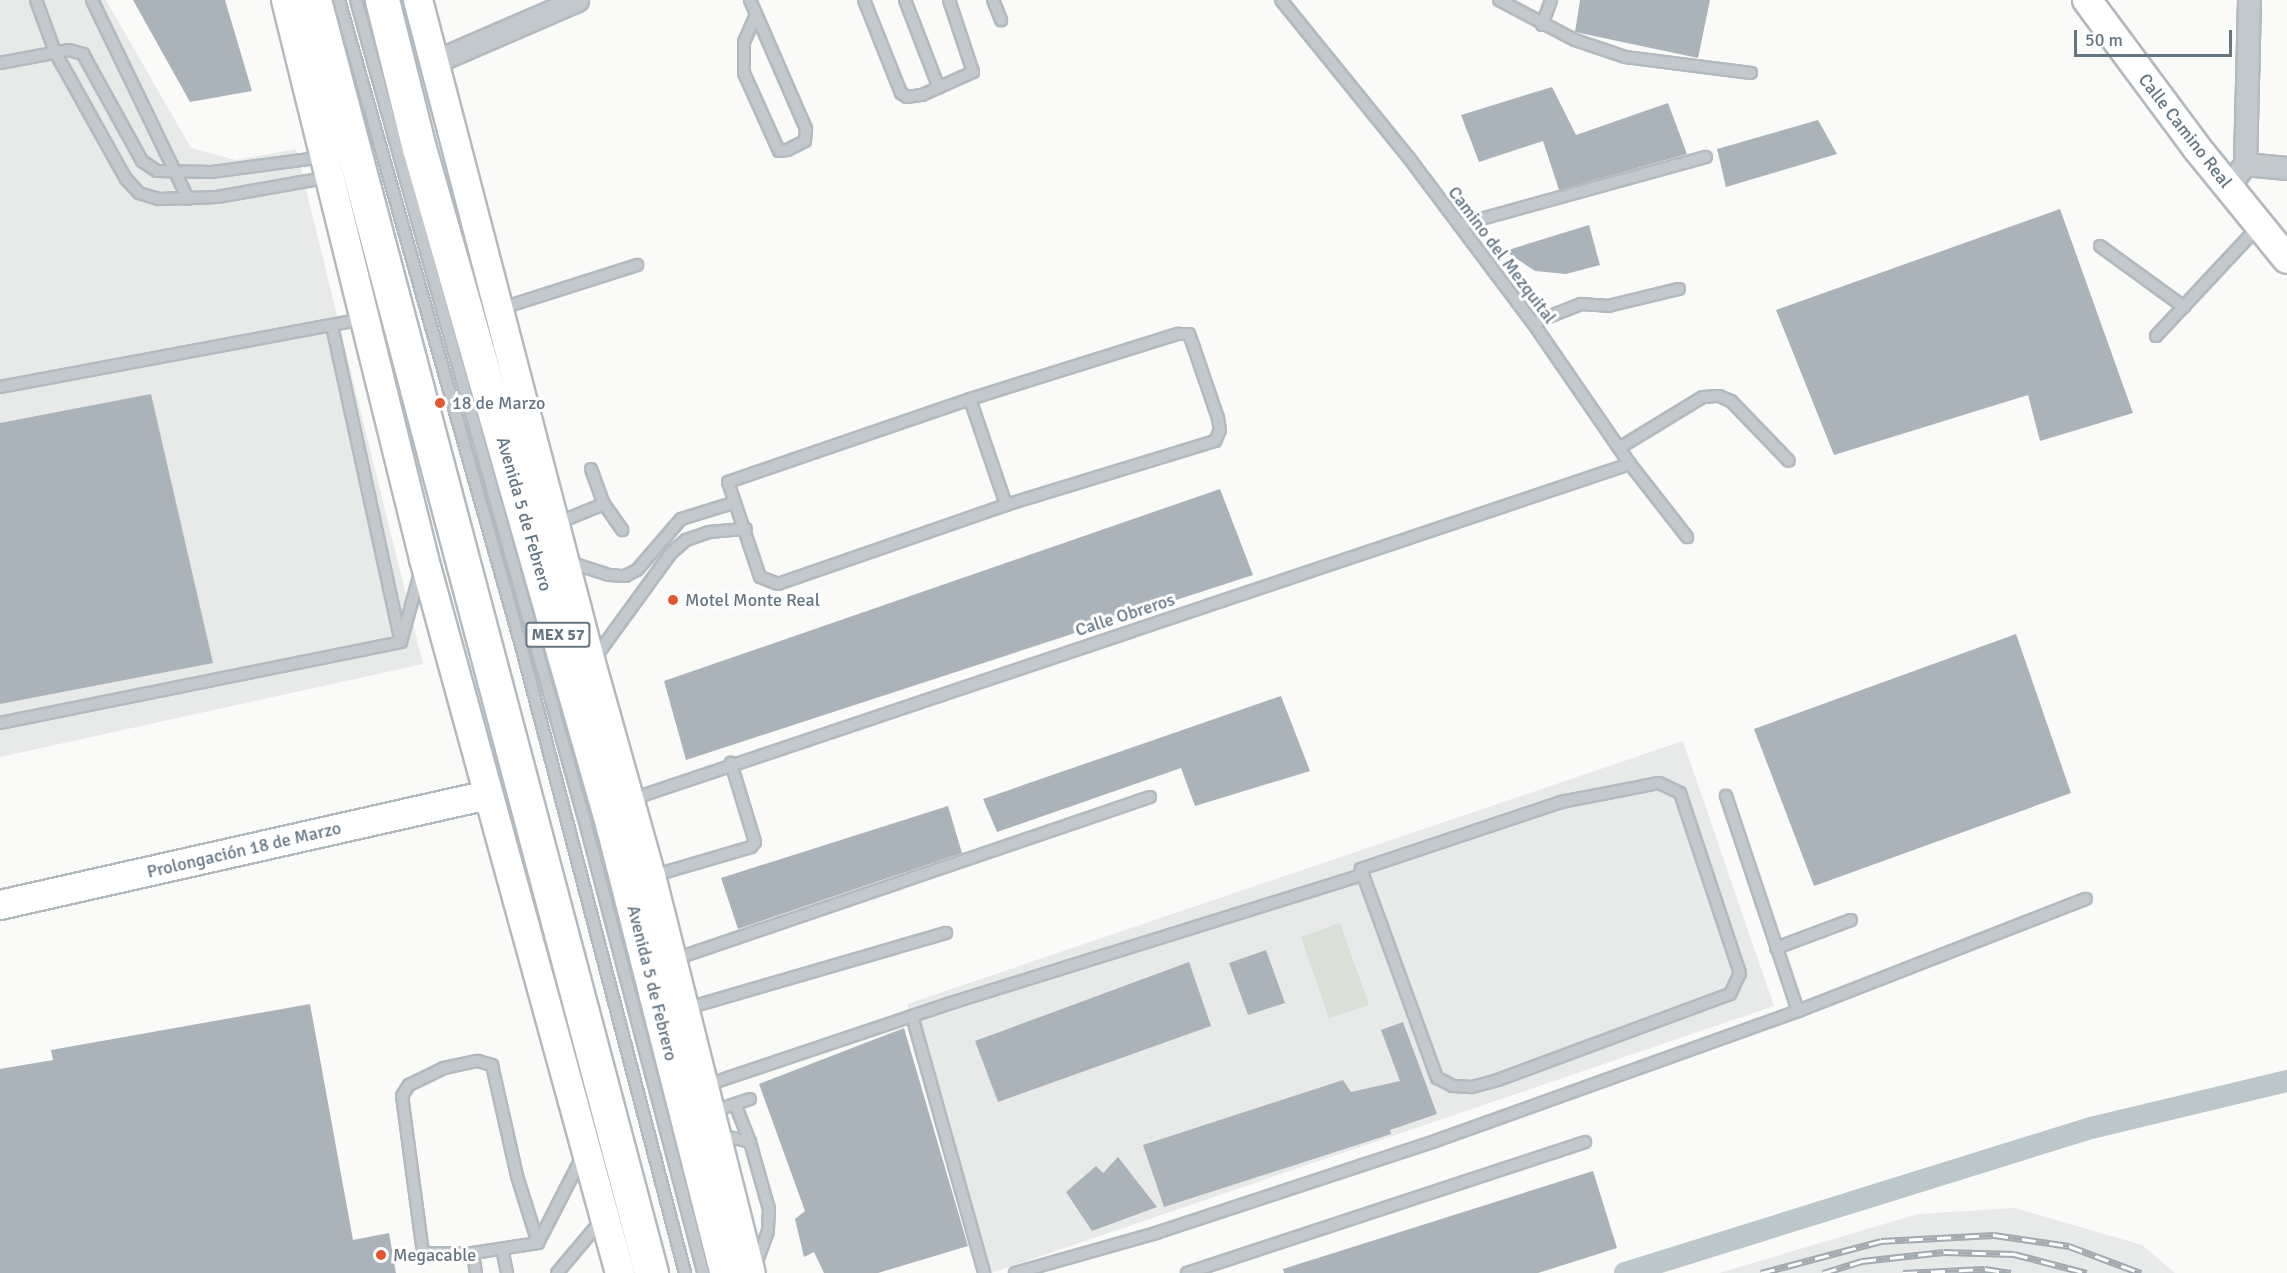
<!DOCTYPE html>
<meta charset="utf-8">
<style>
body{margin:0}
#map{position:relative;width:2287px;height:1273px;overflow:hidden;background:#fafaf8;font-family:Signika,sans-serif}
div>[style]{position:absolute}
.built>*{inset:0;background:#e8e9e9}
.green>*{inset:0;background:#dadfd7}
.canal>*{height:22px;margin:-11px;padding:0 11px;transform-origin:11px;border-radius:11px;background:#bbc7cb}
.building>*{inset:0;background:#aab3b9}
.roads{filter:drop-shadow(2px 0 #b3babf) drop-shadow(-2px 0 #b3babf) drop-shadow(0 2px #b3babf) drop-shadow(0 -2px #b3babf)}
.lane>*{height:10px;margin:-5px;padding:0 5px;transform-origin:5px;border-radius:5px;background:#c3c8cc}
.street>*{height:21px;margin:-10.5px;padding:0 10.5px;transform-origin:10.5px;border-radius:10.5px;background:#c3c8cc}
.secondary>*{height:28px;margin:-14px;padding:0 14px;transform-origin:14px;border-radius:14px;background:#fff}
.highway>*{height:33px;margin:-16.5px;padding:0 16.5px;transform-origin:16.5px;border-radius:16.5px;background:#fff}
.rail>*{height:7px;margin-top:-3.5px;transform-origin:0;background:repeating-linear-gradient(90deg,#fff 0 14px,#a2aab0 0 28px);box-sizing:border-box;border-block:2px solid #a2aab0}
.dots>*{width:16px;height:16px;translate:-50% -50%;box-sizing:border-box;border:3px solid #fff;border-radius:50%}
span{translate:-50% -50%;white-space:nowrap;text-align:center;line-height:1.15;-webkit-text-stroke:6px #fff;paint-order:stroke}
.shield-label span{padding:2px 4px;background:#fff;border:2px solid;border-radius:4px;-webkit-text-stroke-width:0}
.shield-label{font-size:16px;color:#657683;font-weight:700}
.street-label{font-size:18px;color:#657683}
.poi-label{font-size:18px;color:#657683}
.left{translate:0 -50%;text-align:left}
.scale{position:absolute;left:2074px;top:30px;width:158px;height:27px;box-sizing:border-box;border:3px solid #657683;border-top:0;padding-left:8px;font-size:18px;line-height:21px;white-space:nowrap;color:#657683;-webkit-text-stroke:4px #fff;paint-order:stroke}
</style>
<div id="map">
<div class="built">
<i style="clip-path:polygon(0 0,106px 0,191px 148px,236px 160px,296px 149px,423px 664px,0 757px)"></i>
<i style="clip-path:polygon(1683px 741px,1774px 1006px,991px 1273px,907px 1004px)"></i>
<i style="clip-path:polygon(2015px 1208px,2142px 1245px,2175px 1273px,1719px 1273px,1918px 1214px)"></i>
</div>
<div class="green">
<i style="clip-path:polygon(1340px 923px,1369px 1005px,1329px 1018px,1301px 937px)"></i>
</div>
<div class="canal">
<i style="left:1625px;top:1273px;width:488px;rotate:-17.3deg"></i>
<i style="left:2091px;top:1128px;width:202px;rotate:-13.5deg"></i>
</div>
<div class="building">
<i style="clip-path:polygon(133px 0,225px 0,252px 91px,190px 102px)"></i>
<i style="clip-path:polygon(1580px 0,1710px 0,1698px 58px,1575px 32px)"></i>
<i style="clip-path:polygon(1552px 87px,1576px 135px,1668px 103px,1687px 154px,1559px 190px,1543px 141px,1479px 162px,1461px 115px)"></i>
<i style="clip-path:polygon(1818px 120px,1837px 154px,1726px 187px,1717px 149px)"></i>
<i style="clip-path:polygon(2060px 209px,2133px 413px,2040px 441px,2028px 395px,1834px 455px,1776px 310px)"></i>
<i style="clip-path:polygon(1589px 225px,1600px 265px,1566px 274px,1535px 271px,1505px 251px)"></i>
<i style="clip-path:polygon(151px 394px,213px 663px,0 704px,0 423px)"></i>
<i style="clip-path:polygon(1220px 489px,1253px 575px,686px 760px,664px 681px)"></i>
<i style="clip-path:polygon(2016px 634px,2071px 793px,1814px 886px,1754px 729px)"></i>
<i style="clip-path:polygon(1281px 696px,1310px 771px,1195px 806px,1181px 768px,997px 832px,983px 799px)"></i>
<i style="clip-path:polygon(948px 806px,962px 853px,738px 929px,721px 878px)"></i>
<i style="clip-path:polygon(1266px 950px,1285px 1003px,1248px 1015px,1229px 963px)"></i>
<i style="clip-path:polygon(1189px 962px,1211px 1026px,998px 1102px,975px 1041px)"></i>
<i style="clip-path:polygon(310px 1004px,353px 1240px,389px 1233px,396px 1273px,0 1273px,0 1069px,53px 1060px,51px 1050px)"></i>
<i style="clip-path:polygon(1403px 1022px,1437px 1114px,1390px 1130px,1391px 1134px,1164px 1207px,1143px 1145px,1343px 1080px,1351px 1092px,1400px 1081px,1381px 1030px)"></i>
<i style="clip-path:polygon(904px 1028px,968px 1246px,878px 1273px,824px 1273px,814px 1252px,804px 1257px,795px 1219px,805px 1211px,759px 1084px)"></i>
<i style="clip-path:polygon(1118px 1157px,1157px 1207px,1092px 1231px,1066px 1192px,1096px 1166px,1103px 1173px)"></i>
<i style="clip-path:polygon(1593px 1171px,1617px 1248px,1538px 1273px,1284px 1273px,1283px 1269px)"></i>
</div>
<div class="roads">
<div class="lane">
<i style="left:36px;top:0;width:55px;rotate:69.9deg"></i>
<i style="left:55px;top:52px;width:145px;rotate:60.8deg"></i>
<i style="left:126px;top:179px;width:19px;rotate:47deg"></i>
<i style="left:139px;top:193px;width:21px;rotate:17deg"></i>
<i style="left:159px;top:199px;width:58px;rotate:-2deg"></i>
<i style="left:217px;top:197px;width:115px;rotate:-10deg"></i>
<i style="left:92px;top:0;width:221px;rotate:64.2deg"></i>
<i style="left:339px;top:0;width:670px;rotate:74.24deg"></i>
<i style="left:521px;top:645px;width:649px;rotate:75.36deg"></i>
<i style="left:356px;top:0;width:849px;rotate:74.43deg"></i>
<i style="left:584px;top:818px;width:470px;rotate:75.3deg"></i>
<i style="left:750px;top:0;width:141px;rotate:66.5deg"></i>
<i style="left:806px;top:129px;width:12px;rotate:95deg"></i>
<i style="left:805px;top:141px;width:20px;rotate:153deg"></i>
<i style="left:787px;top:150px;width:8px;rotate:173deg"></i>
<i style="left:779px;top:151px;width:85px;rotate:-114.2deg"></i>
<i style="left:744px;top:73px;width:31px;rotate:-90deg"></i>
<i style="left:744px;top:42px;width:30px;rotate:-66deg"></i>
<i style="left:864px;top:0;width:100px;rotate:68.3deg"></i>
<i style="left:901px;top:93px;width:7px;rotate:34deg"></i>
<i style="left:907px;top:97px;width:15px;rotate:-8deg"></i>
<i style="left:922px;top:95px;width:56px;rotate:-24.3deg"></i>
<i style="left:973px;top:72px;width:76px;rotate:-108.4deg"></i>
<i style="left:905px;top:0;width:94px;rotate:68.9deg"></i>
<i style="left:993px;top:0;width:22px;rotate:68deg"></i>
<i style="left:1281px;top:0;width:203px;rotate:51deg"></i>
<i style="left:1409px;top:158px;width:206px;rotate:53.1deg"></i>
<i style="left:1533px;top:323px;width:171px;rotate:55.5deg"></i>
<i style="left:1630px;top:464px;width:93px;rotate:52deg"></i>
<i style="left:1499px;top:0;width:86px;rotate:27.8deg"></i>
<i style="left:1575px;top:40px;width:53px;rotate:18.8deg"></i>
<i style="left:1625px;top:57px;width:127px;rotate:7.2deg"></i>
<i style="left:1542px;top:25px;width:27px;rotate:-70deg"></i>
<i style="left:0;top:63px;width:70px;rotate:-10.7deg"></i>
<i style="left:69px;top:50px;width:15px;rotate:16deg"></i>
<i style="left:83px;top:54px;width:122px;rotate:61.1deg"></i>
<i style="left:142px;top:161px;width:18px;rotate:34deg"></i>
<i style="left:157px;top:171px;width:55px;rotate:1deg"></i>
<i style="left:212px;top:172px;width:113px;rotate:-7.6deg"></i>
<i style="left:1459px;top:225px;width:256px;rotate:-15.4deg"></i>
<i style="left:2100px;top:246px;width:104px;rotate:36deg"></i>
<i style="left:499px;top:309px;width:145px;rotate:-17.7deg"></i>
<i style="left:1533px;top:323px;width:52px;rotate:-21.6deg"></i>
<i style="left:1581px;top:304px;width:27px;rotate:4deg"></i>
<i style="left:1608px;top:306px;width:73px;rotate:-13.5deg"></i>
<i style="left:332px;top:326px;width:320px;rotate:77.7deg"></i>
<i style="left:1178px;top:334px;width:11px"></i>
<i style="left:1189px;top:334px;width:15px;rotate:70deg"></i>
<i style="left:1194px;top:348px;width:74px;rotate:71.1deg"></i>
<i style="left:1218px;top:418px;width:12px;rotate:81deg"></i>
<i style="left:1220px;top:430px;width:12px;rotate:114deg"></i>
<i style="left:1215px;top:441px;width:219px;rotate:163deg"></i>
<i style="left:1006px;top:505px;width:241px;rotate:160.9deg"></i>
<i style="left:778px;top:584px;width:19px;rotate:-159deg"></i>
<i style="left:760px;top:577px;width:100px;rotate:-108.6deg"></i>
<i style="left:728px;top:482px;width:256px;rotate:-18.9deg"></i>
<i style="left:970px;top:399px;width:218px;rotate:-17.4deg"></i>
<i style="left:2156px;top:336px;width:151px;rotate:-46.9deg"></i>
<i style="left:0;top:387px;width:370px;rotate:-10.6deg"></i>
<i style="left:970px;top:399px;width:112px;rotate:71.2deg"></i>
<i style="left:1619px;top:448px;width:98px;rotate:-31.3deg"></i>
<i style="left:1703px;top:397px;width:16px;rotate:-4deg"></i>
<i style="left:1719px;top:396px;width:13px;rotate:23deg"></i>
<i style="left:1731px;top:401px;width:83px;rotate:46deg"></i>
<i style="left:591px;top:469px;width:37px;rotate:70deg"></i>
<i style="left:604px;top:504px;width:32px;rotate:55deg"></i>
<i style="left:555px;top:524px;width:53px;rotate:-22.2deg"></i>
<i style="left:569px;top:562px;width:42px;rotate:18deg"></i>
<i style="left:609px;top:575px;width:16px;rotate:4deg"></i>
<i style="left:625px;top:576px;width:13px;rotate:-27deg"></i>
<i style="left:637px;top:570px;width:67px;rotate:-49.2deg"></i>
<i style="left:681px;top:519px;width:54px;rotate:-17.1deg"></i>
<i style="left:594px;top:659px;width:131px;rotate:-54deg"></i>
<i style="left:671px;top:553px;width:20px;rotate:-41deg"></i>
<i style="left:686px;top:540px;width:24px;rotate:-19deg"></i>
<i style="left:709px;top:532px;width:37px;rotate:-5deg"></i>
<i style="left:0;top:723px;width:409px;rotate:-11.4deg"></i>
<i style="left:401px;top:642px;width:72px;rotate:-74.6deg"></i>
<i style="left:1659px;top:783px;width:23px;rotate:25deg"></i>
<i style="left:1680px;top:793px;width:190px;rotate:71.6deg"></i>
<i style="left:1740px;top:973px;width:23px;rotate:115deg"></i>
<i style="left:1730px;top:994px;width:247px;rotate:159.7deg"></i>
<i style="left:1498px;top:1080px;width:28px;rotate:165deg"></i>
<i style="left:1471px;top:1087px;width:18px;rotate:-177deg"></i>
<i style="left:1453px;top:1086px;width:18px;rotate:-153deg"></i>
<i style="left:1437px;top:1078px;width:222px;rotate:-110deg"></i>
<i style="left:1361px;top:869px;width:211px;rotate:-18.5deg"></i>
<i style="left:1561px;top:802px;width:100px;rotate:-11deg"></i>
<i style="left:632px;top:799px;width:1053px;rotate:-18.56deg"></i>
<i style="left:652px;top:876px;width:103px;rotate:-16.3deg"></i>
<i style="left:751px;top:847px;width:6px;rotate:-51deg"></i>
<i style="left:755px;top:842px;width:83px;rotate:-106.9deg"></i>
<i style="left:1776px;top:948px;width:80px;rotate:-20.5deg"></i>
<i style="left:672px;top:960px;width:505px;rotate:-18.83deg"></i>
<i style="left:684px;top:1009px;width:273px;rotate:-16.2deg"></i>
<i style="left:1798px;top:1011px;width:309px;rotate:-21.3deg"></i>
<i style="left:912px;top:1016px;width:267px;rotate:74.3deg"></i>
<i style="left:704px;top:1086px;width:261px;rotate:-18.6deg"></i>
<i style="left:951px;top:1003px;width:428px;rotate:-17.3deg"></i>
<i style="left:1360px;top:876px;width:7px;rotate:-82deg"></i>
<i style="left:735px;top:1104px;width:41px;rotate:68.5deg"></i>
<i style="left:711px;top:1112px;width:41px;rotate:-18.4deg"></i>
<i style="left:720px;top:1135px;width:31px;rotate:13deg"></i>
<i style="left:750px;top:1142px;width:70px;rotate:74.2deg"></i>
<i style="left:769px;top:1209px;width:22px;rotate:93deg"></i>
<i style="left:768px;top:1231px;width:35px;rotate:110deg"></i>
<i style="left:538px;top:1243px;width:99px;rotate:-62.9deg"></i>
<i style="left:502px;top:1249px;width:25px;rotate:78deg"></i>
<i style="left:473px;top:1253px;width:66px;rotate:-8.7deg"></i>
<i style="left:476px;top:1273px;width:20px;rotate:-99deg"></i>
<i style="left:473px;top:1253px;width:50px;rotate:180deg"></i>
<i style="left:423px;top:1253px;width:158px;rotate:-97.6deg"></i>
<i style="left:402px;top:1096px;width:13px;rotate:-58deg"></i>
<i style="left:409px;top:1085px;width:39px;rotate:-26deg"></i>
<i style="left:444px;top:1068px;width:35px;rotate:-12deg"></i>
<i style="left:478px;top:1061px;width:15px;rotate:16deg"></i>
<i style="left:492px;top:1065px;width:114px;rotate:77.3deg"></i>
<i style="left:517px;top:1176px;width:70px;rotate:72.6deg"></i>
<i style="left:557px;top:1273px;width:68px;rotate:-49.8deg"></i>
<i style="left:1015px;top:1273px;width:147px;rotate:-15.8deg"></i>
<i style="left:1156px;top:1233px;width:294px;rotate:-18.2deg"></i>
<i style="left:1435px;top:1141px;width:386px;rotate:-19.7deg"></i>
<i style="left:1798px;top:1011px;width:227px;rotate:-108.5deg"></i>
<i style="left:1187px;top:1273px;width:419px;rotate:-18.2deg"></i>
</div>
<div class="street">
<i style="left:434px;top:62px;width:156px;rotate:-23.4deg"></i>
<i style="left:2245px;top:164px;width:42px;rotate:5.4deg"></i>
<i style="left:2228px;top:186px;width:28px;rotate:-52deg"></i>
<i style="left:2245px;top:164px;width:164px;rotate:-88.6deg"></i>
</div>
<div class="secondary">
<i style="left:286px;top:0;width:576px;rotate:76.13deg"></i>
<i style="left:424px;top:559px;width:740px;rotate:74.65deg"></i>
<i style="left:418px;top:0;width:685px;rotate:75.38deg"></i>
<i style="left:591px;top:663px;width:221px;rotate:74.3deg"></i>
<i style="left:651px;top:876px;width:409px;rotate:75.9deg"></i>
<i style="left:2087px;top:0;width:183px;rotate:53.4deg"></i>
<i style="left:2196px;top:147px;width:144px;rotate:50.9deg"></i>
<i style="left:0;top:905px;width:500px;rotate:-12.7deg"></i>
</div>
<div class="highway">
<i style="left:314px;top:0;width:1317px;rotate:75.17deg"></i>
<i style="left:382px;top:0;width:153px;rotate:76deg"></i>
<i style="left:419px;top:148px;width:706px;rotate:74.05deg"></i>
<i style="left:613px;top:827px;width:460px;rotate:75.7deg"></i>
</div>
</div>
<div class="rail">
<i style="left:1761px;top:1273px;width:124px;rotate:-14.9deg"></i>
<i style="left:1881px;top:1241px;width:113px;rotate:-3deg"></i>
<i style="left:1994px;top:1235px;width:76px;rotate:8.3deg"></i>
<i style="left:2069px;top:1246px;width:77px;rotate:20.6deg"></i>
<i style="left:1823px;top:1273px;width:41px;rotate:-17.1deg"></i>
<i style="left:1862px;top:1261px;width:82px;rotate:-6.3deg"></i>
<i style="left:1944px;top:1252px;width:70px;rotate:1.6deg"></i>
<i style="left:2014px;top:1254px;width:75px;rotate:14.6deg"></i>
<i style="left:1903px;top:1273px;width:82px;rotate:-2.8deg"></i>
<i style="left:1985px;top:1269px;width:26px;rotate:9deg"></i>
</div>
<div class="dots">
<i style="left:440px;top:403px;background:#e4572e"></i>
<i style="left:673px;top:600px;background:#e4572e"></i>
<i style="left:381px;top:1255px;background:#e4572e"></i>
</div>
<div class="shield-label">
<span style="left:558px;top:635px">MEX 57</span>
</div>
<div class="street-label">
<span style="left:2185px;top:131px;rotate:52deg">Calle Camino Real</span>
<span style="left:1502px;top:255px;rotate:53deg">Camino del Mezquital</span>
<span style="left:524px;top:514px;rotate:74deg">Avenida 5 de Febrero</span>
<span style="left:1125px;top:615px;rotate:-18deg">Calle Obreros</span>
<span style="left:244px;top:850px;rotate:-13deg">Prolongación 18 de Marzo</span>
<span style="left:652px;top:983px;rotate:76deg">Avenida 5 de Febrero</span>
</div>
<div class="poi-label">
<span class="left" style="left:452px;top:403px">18 de Marzo</span>
<span class="left" style="left:685px;top:600px">Motel Monte Real</span>
<span class="left" style="left:393px;top:1255px">Megacable</span>
</div>
<div class="scale">50 m</div>
</div>
